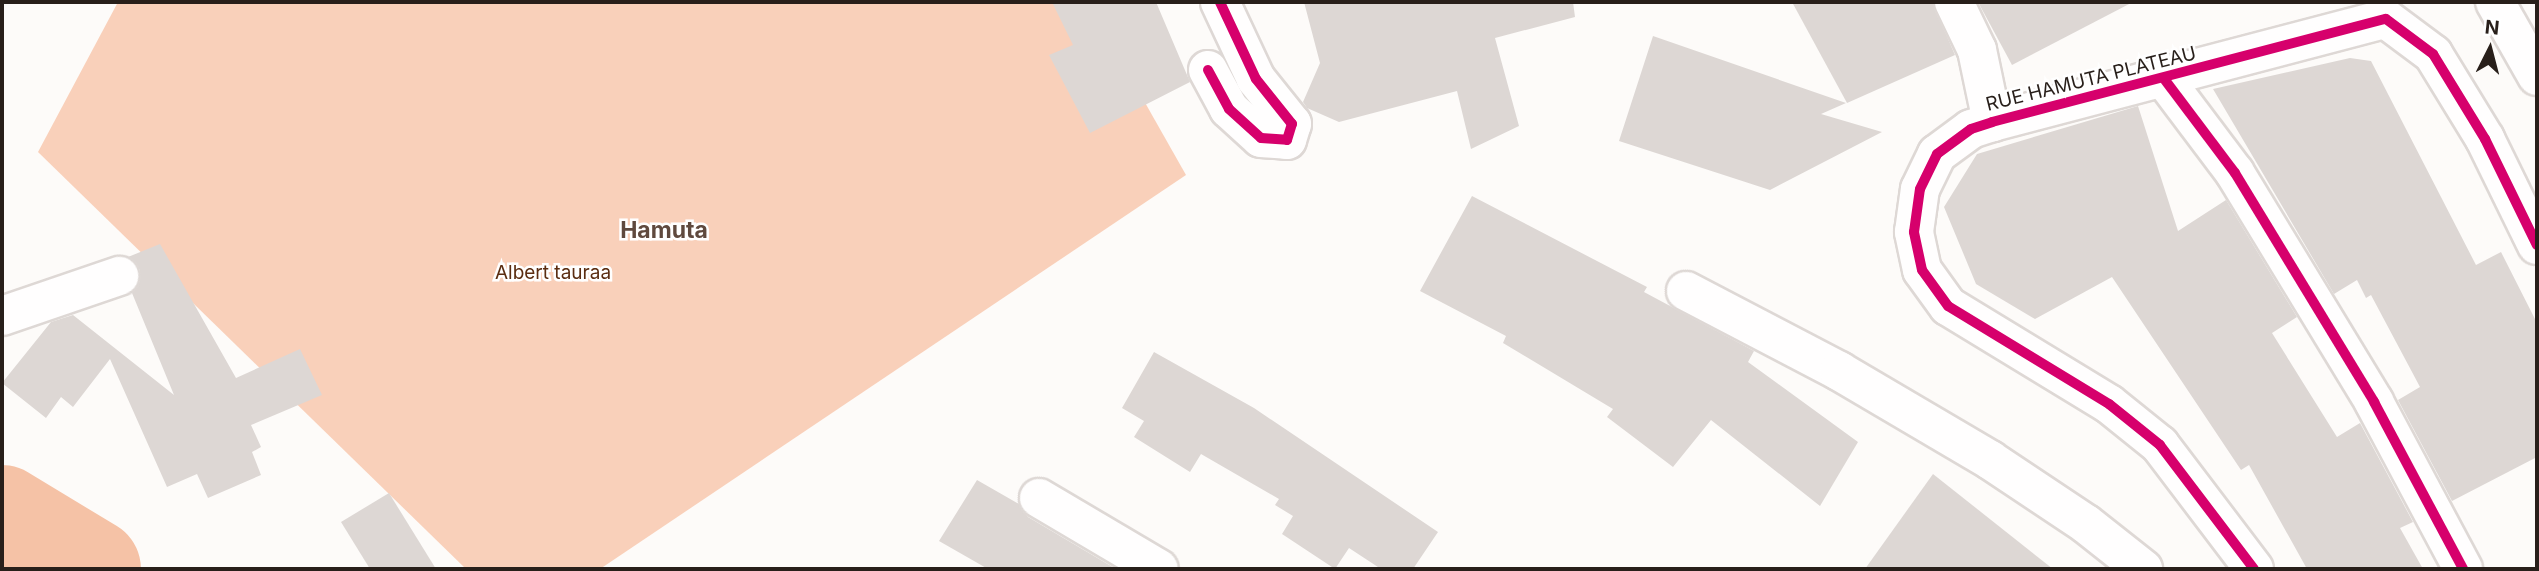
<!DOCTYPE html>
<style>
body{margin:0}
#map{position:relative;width:2539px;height:571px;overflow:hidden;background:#fdfbf9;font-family:Inter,sans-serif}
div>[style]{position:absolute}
.forest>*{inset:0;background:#f9d0ba}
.river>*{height:100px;margin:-50px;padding:0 50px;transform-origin:50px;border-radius:50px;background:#f5c2a6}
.building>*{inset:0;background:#ddd7d4}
.roads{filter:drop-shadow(2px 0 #ded8d5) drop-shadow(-2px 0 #ded8d5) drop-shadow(0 2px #ded8d5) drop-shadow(0 -2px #ded8d5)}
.minor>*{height:38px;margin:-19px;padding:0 19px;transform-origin:19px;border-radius:19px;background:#fffefe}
.cycleway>*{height:10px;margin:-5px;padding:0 5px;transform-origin:5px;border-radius:5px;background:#d6006c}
span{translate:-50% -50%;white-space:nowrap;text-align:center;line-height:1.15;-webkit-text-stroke:5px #fff;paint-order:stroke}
.street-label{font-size:19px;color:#281f1a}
.park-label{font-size:19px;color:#5b2d11}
.quarter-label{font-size:23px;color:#5f493e;font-weight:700}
.frame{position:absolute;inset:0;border:4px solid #281f1a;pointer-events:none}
.north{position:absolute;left:2455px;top:14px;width:70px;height:70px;-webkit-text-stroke:5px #fff;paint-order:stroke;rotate:6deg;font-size:19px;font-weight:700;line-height:28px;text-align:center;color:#281f1a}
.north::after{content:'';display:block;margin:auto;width:24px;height:32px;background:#281f1a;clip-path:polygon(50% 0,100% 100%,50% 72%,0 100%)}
</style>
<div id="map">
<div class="forest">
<i style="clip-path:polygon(118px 2px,1088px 2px,1186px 175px,600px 569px,466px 569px,38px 152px)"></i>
</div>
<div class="river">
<i style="left:2px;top:515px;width:104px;rotate:31.2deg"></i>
</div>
<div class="building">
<i style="clip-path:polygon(1052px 2px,1156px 2px,1190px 82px,1090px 133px,1049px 55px,1073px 45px)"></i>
<i style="clip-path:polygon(1304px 2px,1573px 2px,1575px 17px,1495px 38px,1519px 126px,1471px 149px,1457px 91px,1339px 122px,1307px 108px,1303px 102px,1320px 63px)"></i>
<i style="clip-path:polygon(1792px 2px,1932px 2px,1955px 55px,1847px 103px)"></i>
<i style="clip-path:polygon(1978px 2px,2133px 2px,2012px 65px)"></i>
<i style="clip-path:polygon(1653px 36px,1846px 103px,1821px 114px,1882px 132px,1770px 190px,1619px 141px)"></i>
<i style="clip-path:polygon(2350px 58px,2371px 61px,2476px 265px,2501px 252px,2537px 323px,2537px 457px,2452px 501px,2398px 400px,2420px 387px,2371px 295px,2366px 298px,2357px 280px,2334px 294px,2213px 89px)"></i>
<i style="clip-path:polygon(2138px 106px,2178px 231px,2226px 200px,2297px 317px,2272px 333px,2337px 437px,2360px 423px,2413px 522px,2400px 528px,2423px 569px,2307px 569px,2249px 465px,2241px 470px,2112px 277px,2035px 319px,1976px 284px,1944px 207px,1977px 154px)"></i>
<i style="clip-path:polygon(1472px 196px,1647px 287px,1644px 292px,1754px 351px,1748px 362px,1858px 442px,1820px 506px,1711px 420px,1673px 467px,1607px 417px,1613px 409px,1503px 343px,1506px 336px,1420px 291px)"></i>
<i style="clip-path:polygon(160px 244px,236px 378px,300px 349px,322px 395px,251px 425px,261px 447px,252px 452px,261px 475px,208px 498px,197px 474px,167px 487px,110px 359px,73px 407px,61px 397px,46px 418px,2px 383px,51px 322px,73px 315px,174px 395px,132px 293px,140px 281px,140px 270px,128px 257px)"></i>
<i style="clip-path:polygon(1154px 352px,1254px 408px,1438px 532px,1413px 569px,1381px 569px,1349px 548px,1335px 569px,1282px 534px,1293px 516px,1275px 505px,1279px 499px,1201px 454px,1190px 472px,1134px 437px,1144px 421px,1122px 408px)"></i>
<i style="clip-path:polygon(1933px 474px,2053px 569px,1865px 569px)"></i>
<i style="clip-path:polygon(977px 480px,1019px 504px,1028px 517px,1116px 569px,988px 569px,939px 541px)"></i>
<i style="clip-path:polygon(389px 493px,436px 569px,370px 569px,341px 522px)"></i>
</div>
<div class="roads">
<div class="minor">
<i style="left:1954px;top:2px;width:53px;rotate:64.4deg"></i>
<i style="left:1977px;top:50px;width:74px;rotate:78.2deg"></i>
<i style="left:2495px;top:2px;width:85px;rotate:60.4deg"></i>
<i style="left:1208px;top:70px;width:44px;rotate:61.7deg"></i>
<i style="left:1229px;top:109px;width:43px;rotate:42.2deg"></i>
<i style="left:1261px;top:138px;width:26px;rotate:4deg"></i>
<i style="left:1287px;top:140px;width:17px;rotate:-73deg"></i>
<i style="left:1292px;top:124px;width:58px;rotate:-128.7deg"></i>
<i style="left:1256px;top:79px;width:85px;rotate:-115.1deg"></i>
<i style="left:2165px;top:80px;width:116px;rotate:53deg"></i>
<i style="left:2235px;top:173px;width:268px;rotate:58.7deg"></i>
<i style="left:2374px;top:402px;width:189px;rotate:61.9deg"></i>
<i style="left:1686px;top:291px;width:173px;rotate:27.6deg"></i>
<i style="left:1839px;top:371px;width:175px;rotate:30.5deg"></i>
<i style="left:1990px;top:460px;width:115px;rotate:33.7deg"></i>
<i style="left:2086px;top:524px;width:73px;rotate:38.3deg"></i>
<i style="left:2px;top:316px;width:124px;rotate:-18.9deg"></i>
<i style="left:1039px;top:498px;width:139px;rotate:30.6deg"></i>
<i style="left:2254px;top:569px;width:156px;rotate:-127.2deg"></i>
<i style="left:2160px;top:445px;width:65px;rotate:-141.2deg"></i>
<i style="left:2109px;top:404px;width:188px;rotate:-148.7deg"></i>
<i style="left:1948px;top:306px;width:44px;rotate:-125.8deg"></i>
<i style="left:1922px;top:270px;width:39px;rotate:-102deg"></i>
<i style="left:1914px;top:232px;width:43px;rotate:-82.1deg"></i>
<i style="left:1920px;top:189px;width:39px;rotate:-64deg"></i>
<i style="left:1937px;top:154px;width:42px;rotate:-36.3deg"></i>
<i style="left:1971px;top:129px;width:22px;rotate:-18deg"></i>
<i style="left:1992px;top:122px;width:407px;rotate:-14.7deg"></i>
<i style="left:2386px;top:19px;width:59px;rotate:36.7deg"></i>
<i style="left:2433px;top:54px;width:100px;rotate:58.5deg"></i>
<i style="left:2485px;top:139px;width:118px;rotate:63.9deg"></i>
</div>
</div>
<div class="cycleway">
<i style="left:1208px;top:70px;width:44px;rotate:61.7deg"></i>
<i style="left:1229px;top:109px;width:43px;rotate:42.2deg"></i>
<i style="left:1261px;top:138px;width:26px;rotate:4deg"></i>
<i style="left:1287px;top:140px;width:17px;rotate:-73deg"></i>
<i style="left:1292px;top:124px;width:58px;rotate:-128.7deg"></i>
<i style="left:1256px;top:79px;width:85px;rotate:-115.1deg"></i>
<i style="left:2165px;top:80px;width:116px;rotate:53deg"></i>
<i style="left:2235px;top:173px;width:268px;rotate:58.7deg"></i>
<i style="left:2374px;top:402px;width:189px;rotate:61.9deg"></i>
<i style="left:2254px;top:569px;width:156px;rotate:-127.2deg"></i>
<i style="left:2160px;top:445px;width:65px;rotate:-141.2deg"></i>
<i style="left:2109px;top:404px;width:188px;rotate:-148.7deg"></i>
<i style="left:1948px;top:306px;width:44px;rotate:-125.8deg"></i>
<i style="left:1922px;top:270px;width:39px;rotate:-102deg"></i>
<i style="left:1914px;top:232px;width:43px;rotate:-82.1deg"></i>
<i style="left:1920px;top:189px;width:39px;rotate:-64deg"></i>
<i style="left:1937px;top:154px;width:42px;rotate:-36.3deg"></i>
<i style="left:1971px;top:129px;width:22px;rotate:-18deg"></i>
<i style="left:1992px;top:122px;width:407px;rotate:-14.7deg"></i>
<i style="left:2386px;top:19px;width:59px;rotate:36.7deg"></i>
<i style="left:2433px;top:54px;width:100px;rotate:58.5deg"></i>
<i style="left:2485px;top:139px;width:118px;rotate:63.9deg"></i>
</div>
<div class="street-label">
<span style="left:2091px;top:79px;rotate:-14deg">RUE HAMUTA PLATEAU</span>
</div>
<div class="park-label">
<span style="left:553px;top:273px">Albert tauraa</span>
</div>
<div class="quarter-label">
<span style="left:664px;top:230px">Hamuta</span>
</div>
<div class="frame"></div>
<div class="north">N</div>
</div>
